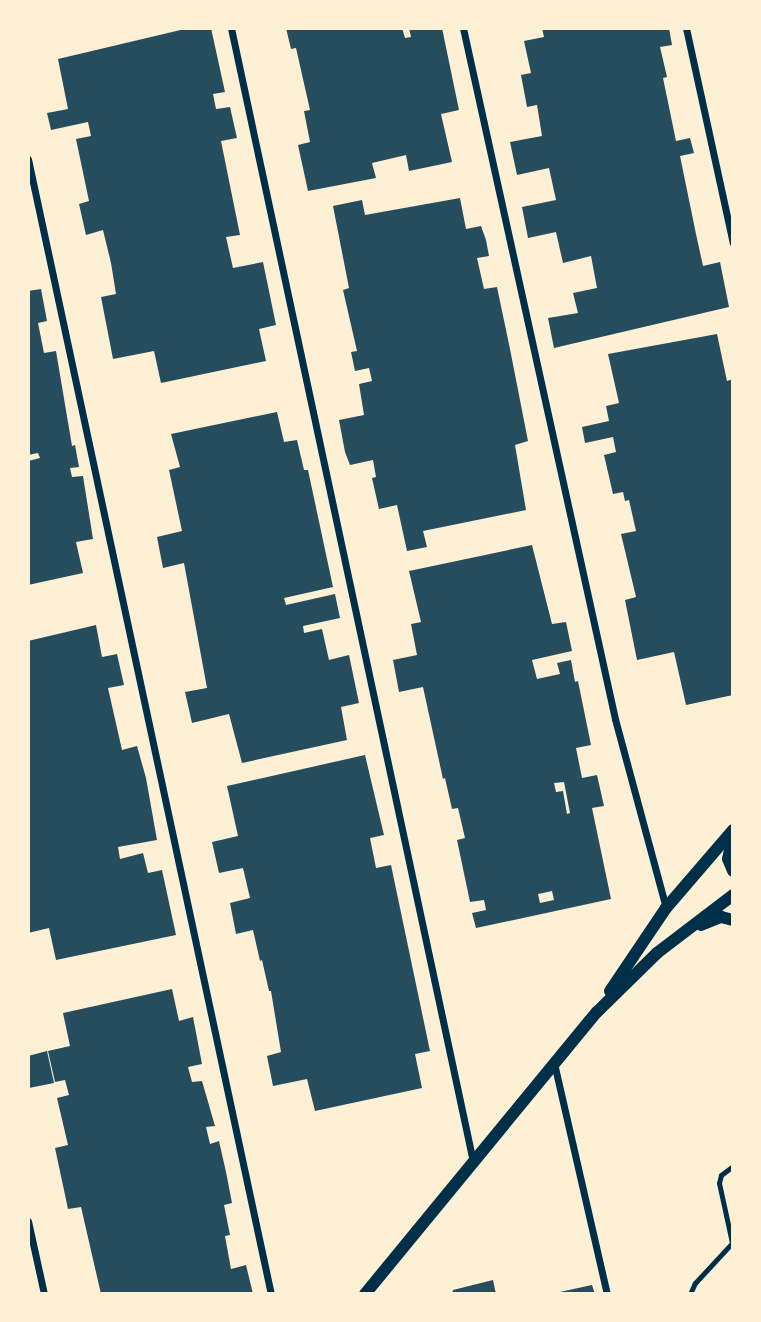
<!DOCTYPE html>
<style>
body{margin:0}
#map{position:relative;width:761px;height:1322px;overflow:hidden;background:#fdf0d5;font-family:"Fira Sans",sans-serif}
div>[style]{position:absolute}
.building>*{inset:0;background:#264d5e}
.service>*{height:5px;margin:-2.5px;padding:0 2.5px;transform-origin:2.5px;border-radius:2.5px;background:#003049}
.minor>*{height:7px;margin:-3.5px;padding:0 3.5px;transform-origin:3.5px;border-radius:3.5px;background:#003049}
.tertiary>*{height:12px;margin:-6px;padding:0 6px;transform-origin:6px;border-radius:6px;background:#003049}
span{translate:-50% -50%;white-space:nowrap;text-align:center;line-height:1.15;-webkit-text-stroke:6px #fdf0d5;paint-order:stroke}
.frame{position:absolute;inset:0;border:30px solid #fdf0d5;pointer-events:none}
</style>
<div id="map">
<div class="building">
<i style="clip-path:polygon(189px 28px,211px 28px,225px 92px,213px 94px,216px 109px,230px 107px,237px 138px,221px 141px,240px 235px,226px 237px,233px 268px,263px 262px,276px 325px,259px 329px,266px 361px,161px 383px,154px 351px,113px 359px,101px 297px,116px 294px,111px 263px,103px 230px,86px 235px,79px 204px,89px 201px,76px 139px,91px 136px,88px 122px,51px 130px,47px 113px,68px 109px,58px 59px)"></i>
<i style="clip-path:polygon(286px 28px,402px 28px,405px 38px,411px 37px,409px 28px,442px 28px,459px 110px,441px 114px,452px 162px,409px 171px,406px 155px,372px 163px,376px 178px,308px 191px,298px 145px,310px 142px,304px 111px,310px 110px,296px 48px,291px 49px)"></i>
<i style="clip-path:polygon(542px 28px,669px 28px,672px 45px,660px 47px,667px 77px,663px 78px,676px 141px,690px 138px,694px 153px,680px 156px,696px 234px,703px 266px,720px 262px,729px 307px,554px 348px,548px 318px,578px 313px,573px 293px,597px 288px,591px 256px,563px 263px,556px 232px,528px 238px,522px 207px,556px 200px,549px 168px,517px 175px,510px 142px,542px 136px,537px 105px,527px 107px,521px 75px,531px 73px,524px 41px,544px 37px)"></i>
<i style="clip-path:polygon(460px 198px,466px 229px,481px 226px,486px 240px,489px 256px,477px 258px,484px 289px,497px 287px,510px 349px,528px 441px,515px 445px,526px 510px,423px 531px,427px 547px,407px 551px,397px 505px,379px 509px,372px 478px,376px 477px,373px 460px,350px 465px,345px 452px,339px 420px,364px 415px,359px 384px,372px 381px,369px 368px,355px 371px,351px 352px,357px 351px,343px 290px,349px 288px,333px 206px,362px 200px,365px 215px)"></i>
<i style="clip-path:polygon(41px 289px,47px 321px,38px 323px,44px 353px,56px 351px,72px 446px,75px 445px,79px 467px,70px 468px,72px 477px,83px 476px,93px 539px,76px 542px,83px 573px,28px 585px,28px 461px,40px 458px,38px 453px,28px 455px,28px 291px)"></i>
<i style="clip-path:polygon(717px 334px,727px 381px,733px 379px,733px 695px,686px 705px,674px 652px,637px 660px,625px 600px,636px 597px,621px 534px,636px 531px,629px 500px,625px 501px,623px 492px,613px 494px,604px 455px,616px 452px,613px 437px,585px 443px,582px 427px,609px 421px,606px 406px,619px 403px,608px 354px)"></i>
<i style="clip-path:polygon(277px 412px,284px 442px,297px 440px,304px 470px,308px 470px,333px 587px,284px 598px,286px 605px,335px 594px,340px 618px,303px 626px,304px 633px,322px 629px,329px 660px,349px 655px,359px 703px,341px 707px,347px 740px,242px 763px,229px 714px,192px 723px,185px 692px,207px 688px,184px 563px,163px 568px,157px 537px,182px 531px,169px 470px,180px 467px,171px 434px)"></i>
<i style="clip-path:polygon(evenodd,532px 545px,552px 624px,566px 622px,572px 651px,532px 660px,537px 679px,560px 674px,557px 663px,571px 660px,575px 682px,578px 681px,591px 745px,576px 748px,582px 778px,597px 775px,604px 806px,592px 808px,611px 899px,476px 928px,472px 913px,486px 910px,484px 900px,470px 902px,457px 840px,465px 838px,458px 808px,452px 809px,445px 778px,443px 779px,423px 687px,399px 692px,393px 660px,417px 655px,411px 624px,421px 622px,409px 571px,532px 545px,564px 782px,570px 813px,567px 814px,563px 791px,556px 792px,554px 783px,564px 782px,532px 545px,552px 891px,554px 900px,540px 903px,538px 894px,552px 891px)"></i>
<i style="clip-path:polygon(96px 625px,102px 657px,117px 654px,124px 685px,108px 688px,122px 750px,137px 746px,146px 778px,157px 840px,118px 847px,120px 859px,143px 853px,148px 873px,162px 870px,176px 935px,56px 960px,49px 928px,28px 933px,28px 641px)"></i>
<i style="clip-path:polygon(365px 755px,384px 835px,370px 838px,376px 868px,391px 865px,430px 1051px,415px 1054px,422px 1088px,315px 1111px,307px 1079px,273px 1086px,267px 1056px,281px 1052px,271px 991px,269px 991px,262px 960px,260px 961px,253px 930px,236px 934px,230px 903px,250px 898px,243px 868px,219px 873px,212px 842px,238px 836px,227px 786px)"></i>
<i style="clip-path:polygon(172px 989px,179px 1021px,193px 1017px,202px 1064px,188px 1067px,192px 1082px,202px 1081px,215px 1126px,206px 1127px,210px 1144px,219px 1141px,226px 1172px,232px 1203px,224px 1205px,230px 1235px,225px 1236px,231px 1269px,246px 1265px,253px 1294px,101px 1294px,81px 1207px,68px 1209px,55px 1148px,68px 1145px,57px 1098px,69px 1095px,65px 1080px,55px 1082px,48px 1051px,70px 1046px,63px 1013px)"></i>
<i style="clip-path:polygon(47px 1051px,54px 1083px,29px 1088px,28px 1056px)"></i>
<i style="clip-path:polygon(493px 1280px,496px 1294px,452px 1294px,453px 1290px)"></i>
<i style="clip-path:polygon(592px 1285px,595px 1294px,555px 1294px,555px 1293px)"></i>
</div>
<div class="service">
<i style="left:733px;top:1166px;width:15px;rotate:143deg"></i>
<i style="left:721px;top:1175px;width:8px;rotate:104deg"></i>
<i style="left:719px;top:1183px;width:66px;rotate:77.7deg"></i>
<i style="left:690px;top:1294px;width:12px;rotate:-66deg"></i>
<i style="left:695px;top:1283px;width:54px;rotate:-47.2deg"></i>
</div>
<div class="minor">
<i style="left:231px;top:28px;width:1160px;rotate:77.95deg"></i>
<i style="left:463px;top:28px;width:708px;rotate:77.59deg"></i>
<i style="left:615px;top:719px;width:196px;rotate:74.9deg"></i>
<i style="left:686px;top:28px;width:220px;rotate:77.7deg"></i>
<i style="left:28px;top:159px;width:1161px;rotate:77.92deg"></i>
<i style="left:554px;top:1063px;width:237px;rotate:77.1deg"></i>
<i style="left:28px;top:1221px;width:75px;rotate:77.6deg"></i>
</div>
<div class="tertiary">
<i style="left:733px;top:834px;width:25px;rotate:101deg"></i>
<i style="left:728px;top:859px;width:13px;rotate:67deg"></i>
<i style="left:701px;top:925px;width:22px;rotate:-22deg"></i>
<i style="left:721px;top:917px;width:12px;rotate:14deg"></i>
<i style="left:610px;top:991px;width:100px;rotate:-56deg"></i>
<i style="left:666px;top:908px;width:103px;rotate:-49.3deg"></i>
<i style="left:365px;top:1294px;width:365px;rotate:-50.6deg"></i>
<i style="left:597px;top:1012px;width:84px;rotate:-44.5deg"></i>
<i style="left:657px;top:953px;width:96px;rotate:-37.3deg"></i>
</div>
<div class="frame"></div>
</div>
